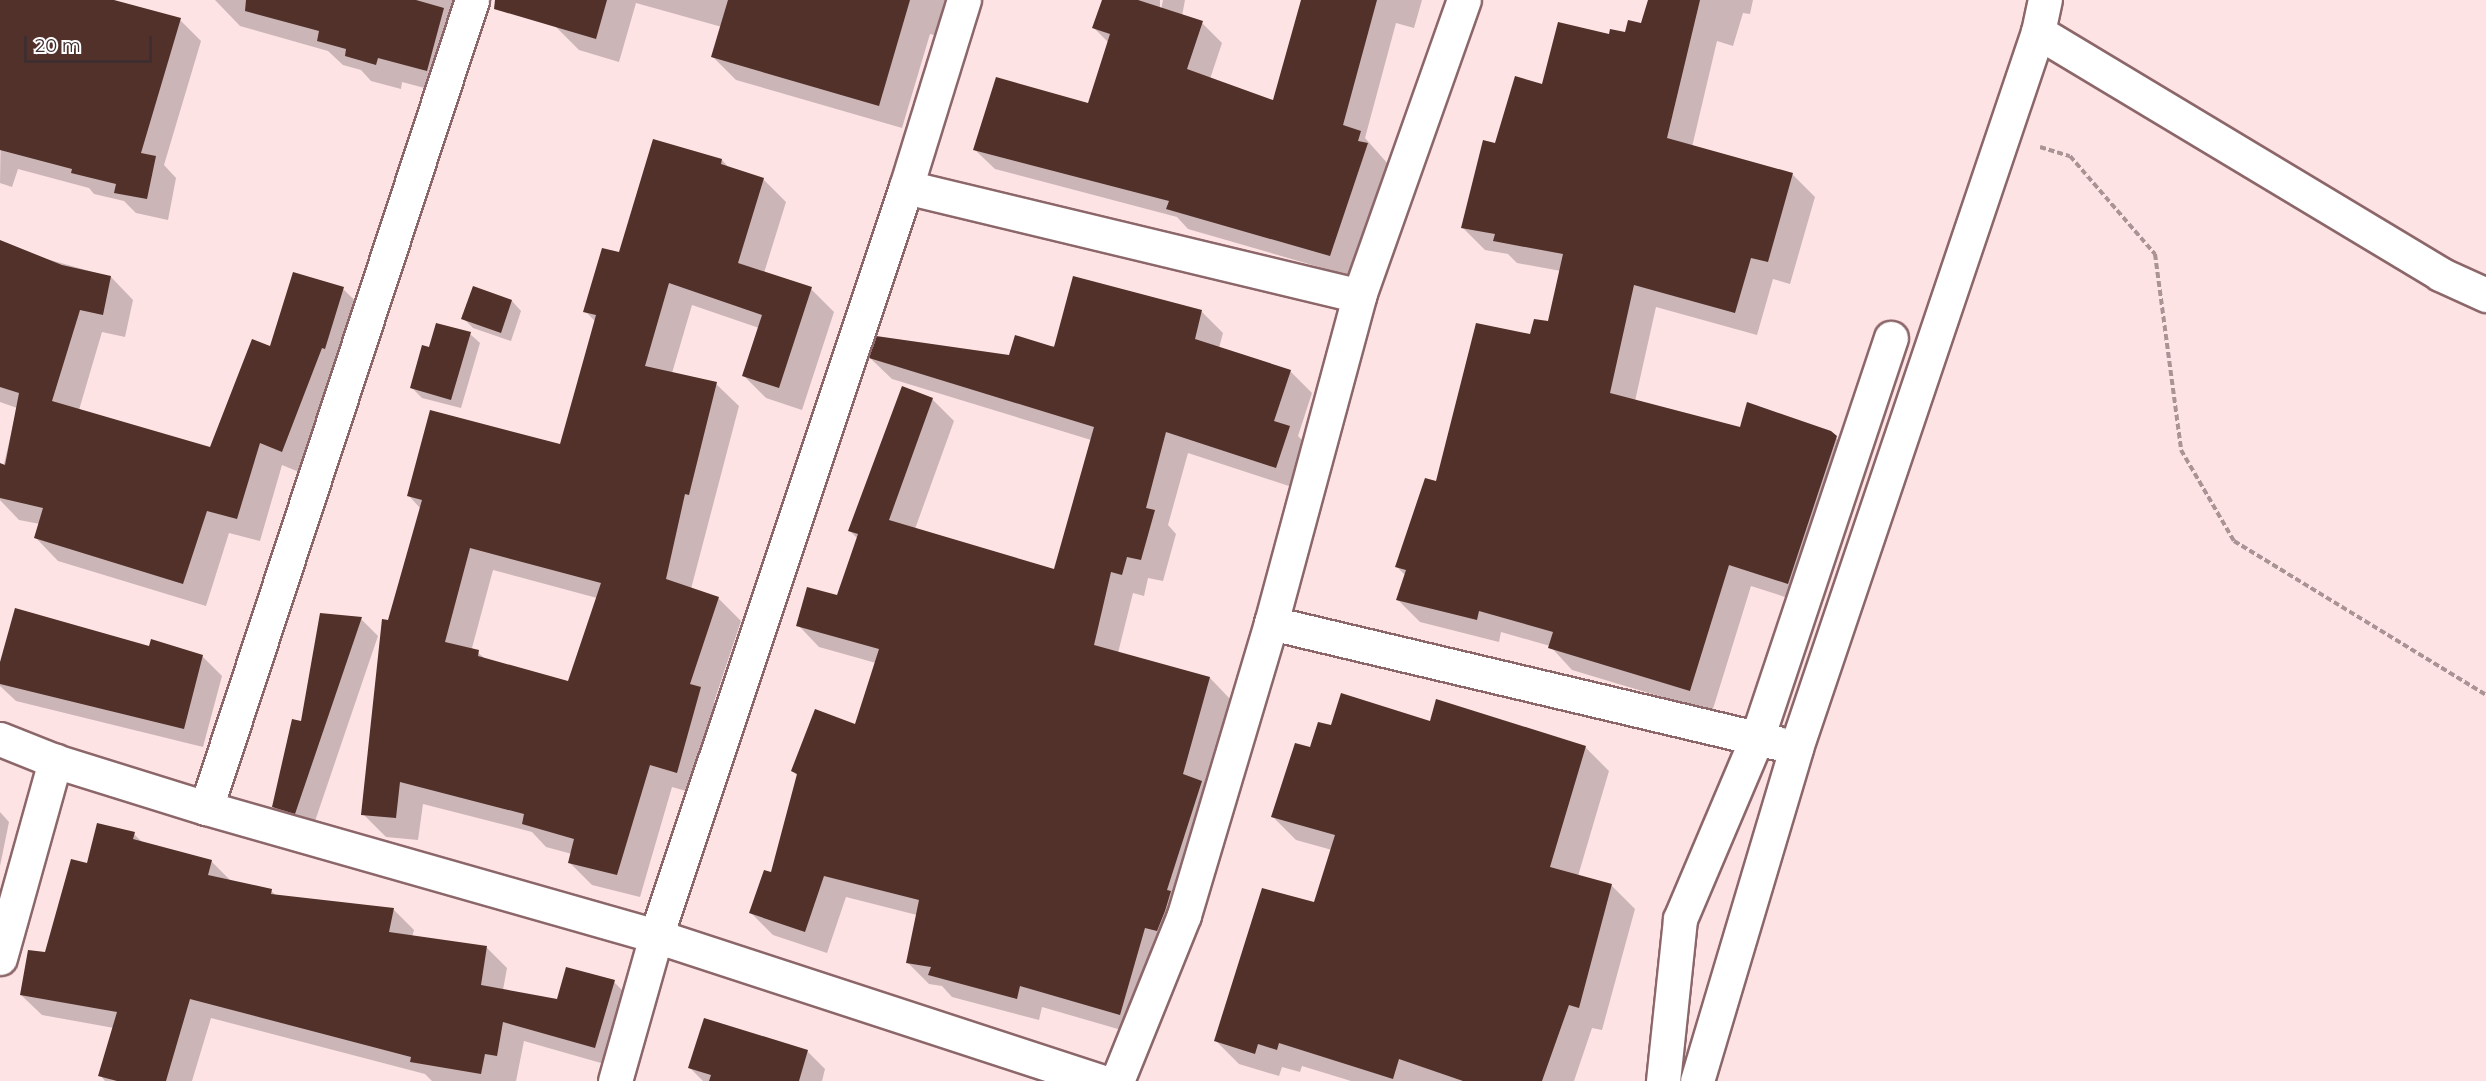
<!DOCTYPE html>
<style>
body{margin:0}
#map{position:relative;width:2486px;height:1081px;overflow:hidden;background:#fee3e5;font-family:Montserrat,sans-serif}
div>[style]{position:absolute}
.shadow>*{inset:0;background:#0003}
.building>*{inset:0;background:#513129}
.path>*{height:4px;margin-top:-2px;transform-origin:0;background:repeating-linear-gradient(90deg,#a99395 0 6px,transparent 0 9px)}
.roads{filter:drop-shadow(2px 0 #8c676a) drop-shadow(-2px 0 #8c676a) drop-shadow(0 2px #8c676a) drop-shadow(0 -2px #8c676a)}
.minor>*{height:33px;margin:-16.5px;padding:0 16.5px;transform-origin:16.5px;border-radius:16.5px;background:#fff}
span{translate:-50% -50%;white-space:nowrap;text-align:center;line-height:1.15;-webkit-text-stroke:6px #fff;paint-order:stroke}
.scale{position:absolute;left:24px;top:36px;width:128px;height:27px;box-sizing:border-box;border:3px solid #3f2e30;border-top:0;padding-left:8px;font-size:18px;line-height:21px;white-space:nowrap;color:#3f2e30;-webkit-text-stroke:4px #fff;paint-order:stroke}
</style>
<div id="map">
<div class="shadow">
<i style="clip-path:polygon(3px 0,109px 0,180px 20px,201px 41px,164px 165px,176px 178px,168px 220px,136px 213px,124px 201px,94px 194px,89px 188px,18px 169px,12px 187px,0 183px)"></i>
<i style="clip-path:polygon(215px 0,469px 0,451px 95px,402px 82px,401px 89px,371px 81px,361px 70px,343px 65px,328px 51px,240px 26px)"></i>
<i style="clip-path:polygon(563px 0,960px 0,949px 39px,930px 34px,902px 128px,736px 80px,713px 57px,722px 27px,636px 3px,619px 62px,579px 50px,555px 26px)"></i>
<i style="clip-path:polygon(1104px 0,1160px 0,1160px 15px,1163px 0,1185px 0,1182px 16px,1202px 23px,1222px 43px,1210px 79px,1274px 102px,1303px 0,1422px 0,1414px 28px,1396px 23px,1365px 138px,1388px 164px,1350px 276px,1188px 229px,1177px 217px,995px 169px,974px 149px,1089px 105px,1109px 43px,1094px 28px)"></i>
<i style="clip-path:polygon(1650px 0,1753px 0,1750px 14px,1743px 13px,1733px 46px,1717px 41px,1692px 147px,1793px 175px,1815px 197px,1790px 284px,1773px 279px,1757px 335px,1656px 307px,1635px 401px,1741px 429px,1830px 432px,1859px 460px,1810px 605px,1751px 586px,1712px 712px,1572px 670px,1550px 646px,1501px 632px,1499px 642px,1420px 622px,1398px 600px,1406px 576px,1397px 567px,1437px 483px,1531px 336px,1549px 323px,1561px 271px,1517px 263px,1508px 254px,1485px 250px,1463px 228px,1496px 145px,1543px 86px,1610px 36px,1626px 34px,1642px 25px)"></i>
<i style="clip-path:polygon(evenodd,722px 160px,730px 169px,763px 179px,786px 202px,764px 273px,811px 289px,834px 312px,802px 410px,766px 398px,743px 375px,759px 328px,692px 305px,672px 373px,716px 384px,739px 406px,691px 589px,718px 598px,741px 621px,714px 702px,723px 711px,700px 795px,672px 787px,640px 897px,592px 885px,569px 862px,572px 854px,546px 847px,532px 832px,423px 804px,418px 840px,386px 837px,363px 814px,390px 622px,421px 509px,408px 495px,561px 446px,596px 322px,585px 311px,620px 253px,722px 160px,493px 570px,597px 598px,569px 683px,488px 661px,472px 648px,493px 570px)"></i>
<i style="clip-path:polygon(0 246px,111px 277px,133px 300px,125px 337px,102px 332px,79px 410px,211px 449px,271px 348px,343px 289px,366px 311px,304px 474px,282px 465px,260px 541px,229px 533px,206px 606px,58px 561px,36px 538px,40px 524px,19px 520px,0 500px,0 481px,17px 408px,0 402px)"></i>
<i style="clip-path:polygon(512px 301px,521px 311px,511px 341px,473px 328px,463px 318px)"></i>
<i style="clip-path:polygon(1201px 311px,1223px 333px,1219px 348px,1290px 371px,1312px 393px,1298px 436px,1311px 449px,1298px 489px,1188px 453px,1168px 525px,1176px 534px,1163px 581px,1148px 578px,1144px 596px,1133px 593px,1118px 653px,1210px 678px,1231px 700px,1142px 1036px,1042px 1007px,1039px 1020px,952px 997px,942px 986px,929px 984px,907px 962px,917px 915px,846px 897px,827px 953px,773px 935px,751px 913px,772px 874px,798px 776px,793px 771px,856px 726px,876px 663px,819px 647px,798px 625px,838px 596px,858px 539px,850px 531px,932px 399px,954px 421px,915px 529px,1055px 571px,1091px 440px,892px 379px,870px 358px,1010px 356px)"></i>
<i style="clip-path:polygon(470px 334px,480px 343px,461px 408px,422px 398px,412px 388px,430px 349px)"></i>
<i style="clip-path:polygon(361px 619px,378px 636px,312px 830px,291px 824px,274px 807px,302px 722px)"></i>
<i style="clip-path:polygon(150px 647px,202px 656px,222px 676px,203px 747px,16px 701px,0 686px,0 667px)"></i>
<i style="clip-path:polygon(1431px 723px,1585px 747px,1609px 771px,1578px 876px,1611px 885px,1635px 909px,1602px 1030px,1592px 1028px,1574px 1081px,1351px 1081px,1302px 1066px,1300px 1072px,1282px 1067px,1279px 1076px,1239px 1064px,1216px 1041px,1315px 904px,1332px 850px,1296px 840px,1273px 817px,1311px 749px,1332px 727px)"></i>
<i style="clip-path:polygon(0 812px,9px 822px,0 866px)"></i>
<i style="clip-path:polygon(134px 834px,143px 843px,211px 861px,232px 882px,271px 891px,277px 896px,394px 910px,414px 930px,412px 937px,487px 948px,507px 968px,503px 990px,558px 1001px,614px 982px,634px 1002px,615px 1067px,524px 1041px,516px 1081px,432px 1081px,425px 1074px,211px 1018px,192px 1081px,105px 1081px,100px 1075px,114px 1028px,42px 1015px,21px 995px,46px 954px,88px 865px)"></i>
<i style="clip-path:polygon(807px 1051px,825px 1069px,822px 1081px,703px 1081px,689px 1067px)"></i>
</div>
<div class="building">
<i style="clip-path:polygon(0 0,114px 0,181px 18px,141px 153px,156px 156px,147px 199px,114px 193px,116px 184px,71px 173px,72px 169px,0 150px)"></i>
<i style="clip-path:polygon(246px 0,416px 0,444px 8px,427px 71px,378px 58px,376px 65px,345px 56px,346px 49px,317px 41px,319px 31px,245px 11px)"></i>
<i style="clip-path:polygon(495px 0,607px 0,596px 39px,494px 9px)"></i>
<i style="clip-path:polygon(728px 0,910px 0,879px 106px,711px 57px)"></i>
<i style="clip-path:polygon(1102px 0,1138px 0,1203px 21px,1187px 69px,1273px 100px,1301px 0,1377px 0,1343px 125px,1361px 131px,1358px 141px,1368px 143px,1330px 256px,1166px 209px,1169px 201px,973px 150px,996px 77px,1088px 103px,1110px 34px,1092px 28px)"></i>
<i style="clip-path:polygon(1648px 0,1700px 0,1667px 138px,1793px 173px,1768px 262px,1751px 258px,1735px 313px,1634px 285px,1610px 393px,1740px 427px,1747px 402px,1831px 431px,1837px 436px,1788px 584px,1729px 565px,1690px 691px,1548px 648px,1553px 632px,1479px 611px,1477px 620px,1396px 600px,1406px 570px,1395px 567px,1425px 478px,1436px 481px,1476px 323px,1530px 334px,1534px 319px,1548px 321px,1563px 254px,1493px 241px,1495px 234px,1461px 228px,1483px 140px,1495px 143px,1515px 76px,1542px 84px,1558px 22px,1609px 34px,1610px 29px,1625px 32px,1628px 20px,1641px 23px)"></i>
<i style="clip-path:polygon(evenodd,653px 139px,722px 159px,721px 164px,764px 178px,738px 263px,812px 287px,779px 388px,742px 376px,762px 315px,669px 283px,645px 366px,717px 382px,689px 495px,685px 494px,666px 579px,719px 597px,690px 684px,701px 687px,677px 773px,650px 765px,617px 875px,568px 863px,574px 839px,522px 824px,524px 814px,400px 782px,396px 818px,361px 815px,382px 619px,388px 620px,422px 500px,407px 496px,430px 410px,560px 444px,596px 315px,583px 312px,602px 248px,619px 252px,653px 139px,470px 548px,601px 583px,568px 681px,478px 656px,479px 650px,445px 642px,470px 548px)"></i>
<i style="clip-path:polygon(0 240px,62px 265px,111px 276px,103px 315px,80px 310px,52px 401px,210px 447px,252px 339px,270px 346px,293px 272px,344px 287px,325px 349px,322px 348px,282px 452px,260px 443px,237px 519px,207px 511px,183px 584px,34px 538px,43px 508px,0 498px,0 463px,5px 465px,19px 393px,0 387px)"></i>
<i style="clip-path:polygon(1073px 276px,1202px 310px,1195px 339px,1291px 370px,1274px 421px,1290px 426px,1276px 468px,1166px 432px,1146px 508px,1155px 510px,1141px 560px,1127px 557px,1122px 575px,1111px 572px,1094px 645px,1210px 677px,1183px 774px,1202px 781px,1167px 890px,1171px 891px,1165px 911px,1157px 931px,1145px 928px,1120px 1015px,1020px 986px,1017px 999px,928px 975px,931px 967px,906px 963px,919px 900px,824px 876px,805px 932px,749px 913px,764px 870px,771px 872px,797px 774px,791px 771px,815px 709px,855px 724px,879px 649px,796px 626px,807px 587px,837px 595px,858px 534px,848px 531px,902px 386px,933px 398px,889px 520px,1054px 569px,1094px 427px,869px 358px,876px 336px,1009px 355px,1015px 335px,1054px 347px)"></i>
<i style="clip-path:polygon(473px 286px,512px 300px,501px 333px,461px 319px)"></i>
<i style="clip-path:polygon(436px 323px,471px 332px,451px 400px,410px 388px,422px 345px,429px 347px)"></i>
<i style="clip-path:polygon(15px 608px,149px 646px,151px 639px,203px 655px,184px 729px,0 684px,0 662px)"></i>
<i style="clip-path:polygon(320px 613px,362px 617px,295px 814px,272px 807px,292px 719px,301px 721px)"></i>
<i style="clip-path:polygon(1341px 693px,1430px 721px,1436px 699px,1586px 746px,1550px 867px,1612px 884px,1579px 1008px,1569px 1005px,1542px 1081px,1463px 1081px,1399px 1059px,1393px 1079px,1279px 1043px,1277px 1050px,1258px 1044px,1255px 1054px,1214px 1041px,1262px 888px,1314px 902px,1335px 835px,1271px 817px,1295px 743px,1310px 747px,1318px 722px,1331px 725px)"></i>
<i style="clip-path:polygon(97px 823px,135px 832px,133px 839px,212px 860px,208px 875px,272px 889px,271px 894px,394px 908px,389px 932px,487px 946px,481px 985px,557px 999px,566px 967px,615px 980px,595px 1048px,503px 1022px,497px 1056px,485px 1054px,481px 1074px,410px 1062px,411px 1057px,190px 999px,166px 1081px,117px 1081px,98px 1076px,117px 1012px,20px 995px,28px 950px,45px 952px,71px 859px,87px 863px)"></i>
<i style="clip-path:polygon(704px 1018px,808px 1050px,799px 1081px,709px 1081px,711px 1075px,688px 1068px)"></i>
</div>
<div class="path">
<i style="left:2040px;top:147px;width:31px;rotate:17deg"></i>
<i style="left:2070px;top:156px;width:130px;rotate:49.1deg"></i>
<i style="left:2155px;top:254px;width:198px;rotate:82.4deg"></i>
<i style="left:2181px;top:450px;width:105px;rotate:59.8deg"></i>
<i style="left:2234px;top:541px;width:295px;rotate:31.4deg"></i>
</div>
<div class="roads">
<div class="minor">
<i style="left:2038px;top:32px;width:469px;rotate:31deg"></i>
<i style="left:2440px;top:274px;width:51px;rotate:24.5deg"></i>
<i style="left:906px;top:187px;width:466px;rotate:13.5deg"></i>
<i style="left:1271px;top:623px;width:520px;rotate:13.34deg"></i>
<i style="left:0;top:739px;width:59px;rotate:21.8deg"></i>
<i style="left:55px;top:761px;width:158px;rotate:17.3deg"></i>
<i style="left:206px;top:808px;width:468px;rotate:15.9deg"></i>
<i style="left:656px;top:936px;width:466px;rotate:18.1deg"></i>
<i style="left:206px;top:808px;width:851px;rotate:-71.78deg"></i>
<i style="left:0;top:958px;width:205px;rotate:-74.4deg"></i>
<i style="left:615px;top:1081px;width:151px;rotate:-74.2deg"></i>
<i style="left:656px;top:936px;width:790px;rotate:-71.54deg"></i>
<i style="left:906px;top:187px;width:196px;rotate:-72.8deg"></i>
<i style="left:1117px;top:1081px;width:179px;rotate:-68deg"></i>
<i style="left:1184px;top:915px;width:305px;rotate:-73.4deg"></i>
<i style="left:1271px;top:623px;width:339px;rotate:-74.9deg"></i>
<i style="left:1359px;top:296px;width:314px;rotate:-70.5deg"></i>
<i style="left:1663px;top:1081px;width:163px;rotate:-84deg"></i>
<i style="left:1680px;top:919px;width:197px;rotate:-67deg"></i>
<i style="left:1757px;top:738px;width:422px;rotate:-71.5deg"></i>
<i style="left:1697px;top:1081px;width:347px;rotate:-73.4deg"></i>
<i style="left:1796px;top:748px;width:756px;rotate:-71.33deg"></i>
<i style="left:2038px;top:32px;width:33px;rotate:-78deg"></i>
</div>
</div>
<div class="scale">20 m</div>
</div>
